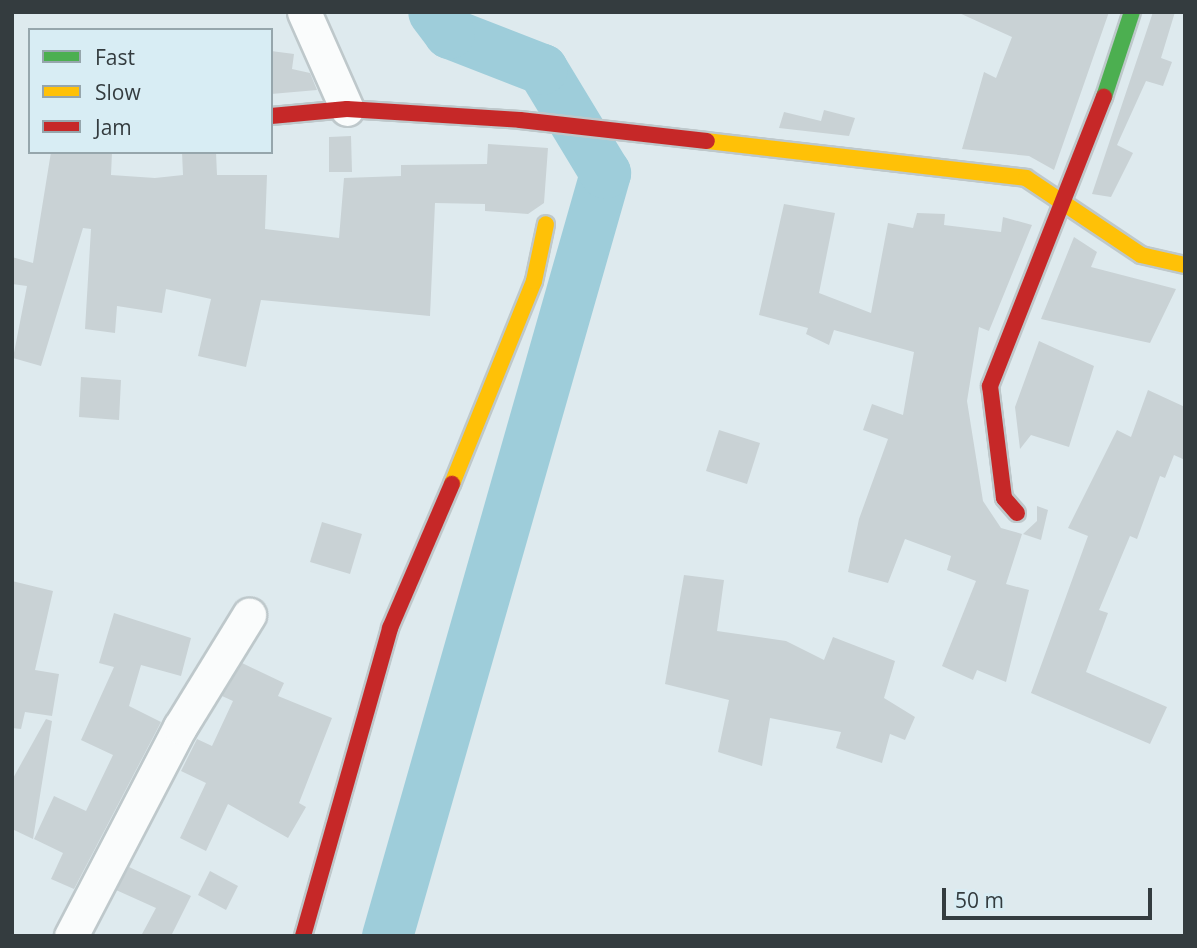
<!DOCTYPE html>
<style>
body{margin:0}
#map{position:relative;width:1197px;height:948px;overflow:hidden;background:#deeaee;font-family:"Open Sans",sans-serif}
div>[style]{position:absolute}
.river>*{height:51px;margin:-25.5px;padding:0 25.5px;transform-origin:25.5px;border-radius:25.5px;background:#9ecdda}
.building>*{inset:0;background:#c9d2d5}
.roads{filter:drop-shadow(2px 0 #bec8cb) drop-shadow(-2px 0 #bec8cb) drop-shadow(0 2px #bec8cb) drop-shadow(0 -2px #bec8cb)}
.street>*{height:33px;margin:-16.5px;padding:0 16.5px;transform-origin:16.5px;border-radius:16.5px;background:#fafcfc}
.fast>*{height:16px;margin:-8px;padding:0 8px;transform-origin:8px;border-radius:8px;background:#4caf50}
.slow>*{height:16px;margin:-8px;padding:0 8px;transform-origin:8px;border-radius:8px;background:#ffc107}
.jam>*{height:16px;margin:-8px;padding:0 8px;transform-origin:8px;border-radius:8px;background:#c62828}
span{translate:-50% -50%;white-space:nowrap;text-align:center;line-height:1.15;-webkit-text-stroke:5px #d8edf4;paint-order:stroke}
.frame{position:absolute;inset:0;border:14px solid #343c3f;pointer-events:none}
.legend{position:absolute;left:28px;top:28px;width:245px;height:126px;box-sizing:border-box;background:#d8edf4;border:2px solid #96a6ac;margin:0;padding:9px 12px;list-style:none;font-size:21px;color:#343c3f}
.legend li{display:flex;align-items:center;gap:14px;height:35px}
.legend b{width:35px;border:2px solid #96a6ac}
.scale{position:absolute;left:942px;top:888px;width:210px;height:32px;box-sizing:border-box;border:4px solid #343c3f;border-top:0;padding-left:9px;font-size:21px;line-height:24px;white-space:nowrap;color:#343c3f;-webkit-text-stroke:5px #d8edf4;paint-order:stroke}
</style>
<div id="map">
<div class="river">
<i style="left:387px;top:936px;width:794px;rotate:-74.05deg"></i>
<i style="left:605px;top:173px;width:122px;rotate:-121.2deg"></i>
<i style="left:542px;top:69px;width:100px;rotate:-158.8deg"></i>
<i style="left:449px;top:33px;width:26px;rotate:-127deg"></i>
</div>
<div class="building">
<i style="clip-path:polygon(957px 12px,1109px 12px,1054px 170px,1029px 156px,962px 149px,984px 72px,996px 78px,1012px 37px)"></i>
<i style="clip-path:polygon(1153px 12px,1175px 12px,1161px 58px,1172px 62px,1163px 86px,1146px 81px,1117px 145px,1133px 153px,1111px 197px,1092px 194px)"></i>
<i style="clip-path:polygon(271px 51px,294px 54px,292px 69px,310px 73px,317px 90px,271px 94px)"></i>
<i style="clip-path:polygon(824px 110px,855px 118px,849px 136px,779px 128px,784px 112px,821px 121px)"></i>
<i style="clip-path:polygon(351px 136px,352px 172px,329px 172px,329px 137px)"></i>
<i style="clip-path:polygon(488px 144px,548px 148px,544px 203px,528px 214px,485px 211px,485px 204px,435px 203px,430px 316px,261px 300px,246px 367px,198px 356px,211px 299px,166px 289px,162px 313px,117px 306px,115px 333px,85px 329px,91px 229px,83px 228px,41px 366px,13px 358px,27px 286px,12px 284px,12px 257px,33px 263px,51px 152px,112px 152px,111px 175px,155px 178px,183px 175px,182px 152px,216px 152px,217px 175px,267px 175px,265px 229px,339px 238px,344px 178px,401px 176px,401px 165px,487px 164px)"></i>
<i style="clip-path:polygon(784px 204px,835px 213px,819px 293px,871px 313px,888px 223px,913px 228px,917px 213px,945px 214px,944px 225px,1001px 232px,1003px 217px,1032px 225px,989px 331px,979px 327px,967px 401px,983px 501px,1001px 528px,1022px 534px,1006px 584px,1029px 590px,1006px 682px,977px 670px,973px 680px,942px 666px,976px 581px,947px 570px,951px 556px,905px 539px,888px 583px,848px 572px,859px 519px,888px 439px,863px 430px,872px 404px,903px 415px,914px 352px,834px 330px,829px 345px,806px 334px,808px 328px,759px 315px)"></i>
<i style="clip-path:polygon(1074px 237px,1097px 252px,1091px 267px,1176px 289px,1150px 343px,1041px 319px)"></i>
<i style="clip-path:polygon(1039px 341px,1094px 366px,1069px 447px,1031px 435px,1020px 449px,1015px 407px)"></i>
<i style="clip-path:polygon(81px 377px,121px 380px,119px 420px,79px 417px)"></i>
<i style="clip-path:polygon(1148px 390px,1185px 407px,1185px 460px,1174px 455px,1165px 478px,1160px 476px,1137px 539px,1130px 536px,1099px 610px,1108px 613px,1086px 672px,1167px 707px,1150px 744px,1031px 693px,1088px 536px,1068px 528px,1117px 430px,1131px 437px)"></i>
<i style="clip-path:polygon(719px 430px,760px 443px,747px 484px,706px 471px)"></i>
<i style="clip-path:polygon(1037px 506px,1048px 510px,1041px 540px,1023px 534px,1037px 521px)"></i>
<i style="clip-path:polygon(322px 522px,362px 534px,350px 574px,310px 562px)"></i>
<i style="clip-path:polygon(684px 575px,724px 580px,717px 631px,786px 641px,824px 660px,833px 637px,895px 661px,884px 698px,915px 717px,905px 740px,890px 734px,882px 763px,836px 748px,841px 732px,770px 718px,762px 766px,718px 752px,729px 700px,665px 684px)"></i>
<i style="clip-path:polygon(12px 581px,53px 591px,35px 670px,59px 674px,52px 716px,25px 712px,21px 729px,12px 728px)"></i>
<i style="clip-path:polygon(114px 613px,191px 638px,181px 676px,141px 665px,129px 706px,161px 722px,74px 889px,51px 879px,63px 853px,34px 839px,54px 796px,86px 811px,113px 755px,81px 740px,114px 667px,99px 663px)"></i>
<i style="clip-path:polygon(242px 663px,284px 683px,278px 696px,332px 718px,299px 803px,306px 807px,288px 838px,228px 804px,206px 851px,180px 838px,206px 783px,181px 771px,197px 739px,212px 746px,233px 701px,222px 696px)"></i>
<i style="clip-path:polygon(46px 719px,52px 721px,33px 839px,12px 829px,12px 780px)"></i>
<i style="clip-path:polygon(129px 867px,191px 896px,171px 936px,141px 936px,156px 908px,116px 890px)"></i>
<i style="clip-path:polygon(210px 871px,238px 886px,226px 910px,198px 895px)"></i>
</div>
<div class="roads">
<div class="street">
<i style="left:304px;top:12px;width:106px;rotate:66.1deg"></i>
<i style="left:71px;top:936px;width:236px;rotate:-62.5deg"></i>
<i style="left:180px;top:727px;width:132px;rotate:-58.4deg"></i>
</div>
<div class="fast">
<i style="left:1104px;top:97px;width:89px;rotate:-71.8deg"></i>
</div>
<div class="slow">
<i style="left:707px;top:141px;width:321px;rotate:6.6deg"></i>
<i style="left:1026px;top:178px;width:138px;rotate:33.8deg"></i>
<i style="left:1141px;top:255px;width:45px;rotate:12.8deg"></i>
<i style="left:452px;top:484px;width:219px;rotate:-68deg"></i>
<i style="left:534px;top:281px;width:58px;rotate:-78.1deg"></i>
</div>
<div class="jam">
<i style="left:271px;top:116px;width:76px;rotate:-5.3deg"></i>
<i style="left:347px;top:109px;width:173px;rotate:3.6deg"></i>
<i style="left:520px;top:120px;width:188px;rotate:6.4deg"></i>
<i style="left:1017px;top:513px;width:20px;rotate:-131deg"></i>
<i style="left:1004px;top:498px;width:113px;rotate:-97.1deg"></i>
<i style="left:990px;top:386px;width:311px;rotate:-68.5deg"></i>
<i style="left:303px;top:936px;width:320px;rotate:-74.2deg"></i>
<i style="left:390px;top:628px;width:157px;rotate:-66.7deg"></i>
</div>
</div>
<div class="frame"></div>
<ul class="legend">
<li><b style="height:9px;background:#4caf50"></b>Fast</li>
<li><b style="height:9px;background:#ffc107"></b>Slow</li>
<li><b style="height:9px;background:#c62828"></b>Jam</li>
</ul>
<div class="scale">50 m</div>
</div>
